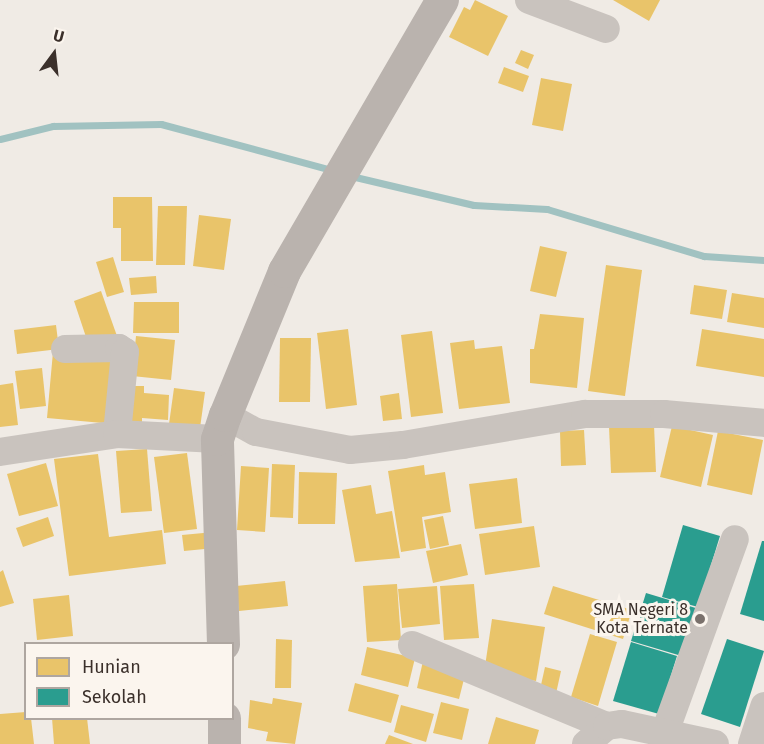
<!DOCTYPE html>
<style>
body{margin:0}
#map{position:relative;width:764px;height:744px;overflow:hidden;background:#f0ebe5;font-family:"Fira Sans",sans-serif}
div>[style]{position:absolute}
.homes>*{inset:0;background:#e9c46a}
.schools>*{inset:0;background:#2a9d8f}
.stream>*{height:7px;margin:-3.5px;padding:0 3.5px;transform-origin:3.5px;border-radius:3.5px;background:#a1c2c1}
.street>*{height:28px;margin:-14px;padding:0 14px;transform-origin:14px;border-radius:14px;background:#c9c3be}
.secondary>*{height:33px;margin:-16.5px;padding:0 16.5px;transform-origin:16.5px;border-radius:16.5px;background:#bab3ae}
.dots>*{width:16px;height:16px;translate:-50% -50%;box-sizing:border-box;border:3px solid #fbf5ee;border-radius:50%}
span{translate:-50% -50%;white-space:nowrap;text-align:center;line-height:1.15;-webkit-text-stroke:6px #fbf5ee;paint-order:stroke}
.poi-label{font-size:16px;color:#3b302b}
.right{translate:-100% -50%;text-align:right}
.legend{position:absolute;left:24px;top:642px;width:210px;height:78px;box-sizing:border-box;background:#fbf5ee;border:2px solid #aea6a0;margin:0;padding:8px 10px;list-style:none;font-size:18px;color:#3b302b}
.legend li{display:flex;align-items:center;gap:12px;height:30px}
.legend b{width:30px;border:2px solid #aea6a0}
.north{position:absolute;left:24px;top:24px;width:60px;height:60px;-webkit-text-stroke:4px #fbf5ee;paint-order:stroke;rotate:15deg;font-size:16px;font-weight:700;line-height:24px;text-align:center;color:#3b302b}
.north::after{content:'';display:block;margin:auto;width:21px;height:27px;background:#3b302b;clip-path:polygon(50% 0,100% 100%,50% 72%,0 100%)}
</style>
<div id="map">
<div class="homes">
<i style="clip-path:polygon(475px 0,508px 16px,488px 56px,449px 37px,464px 7px,470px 10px)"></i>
<i style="clip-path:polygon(613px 0,660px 0,649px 21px)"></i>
<i style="clip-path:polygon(521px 50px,534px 55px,528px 69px,515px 63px)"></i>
<i style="clip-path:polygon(504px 67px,529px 76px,523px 92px,498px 83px)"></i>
<i style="clip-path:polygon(541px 78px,572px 84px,563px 131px,532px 125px)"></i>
<i style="clip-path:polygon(113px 197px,152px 197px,153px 261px,121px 261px,121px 228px,113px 228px)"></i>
<i style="clip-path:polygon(158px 206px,187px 206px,185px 265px,156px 265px)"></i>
<i style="clip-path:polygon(199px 215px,231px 219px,224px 270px,193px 266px)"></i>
<i style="clip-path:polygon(540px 246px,567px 252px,556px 297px,530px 291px)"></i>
<i style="clip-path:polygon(113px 257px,124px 292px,107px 297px,96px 262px)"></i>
<i style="clip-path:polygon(606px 265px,642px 270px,625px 396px,588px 391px)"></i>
<i style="clip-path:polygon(156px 276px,157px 293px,131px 295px,129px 278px)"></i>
<i style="clip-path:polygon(694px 285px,727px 290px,722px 319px,690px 314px)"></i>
<i style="clip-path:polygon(101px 291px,117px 336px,89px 346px,74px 301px)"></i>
<i style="clip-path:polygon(732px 293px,764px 298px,764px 328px,727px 322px)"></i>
<i style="clip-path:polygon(134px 302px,179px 302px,179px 333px,133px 333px)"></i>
<i style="clip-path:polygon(540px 314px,584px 318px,577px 388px,530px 383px,530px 349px,534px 349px)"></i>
<i style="clip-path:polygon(56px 325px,59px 349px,17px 354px,14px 330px)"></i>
<i style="clip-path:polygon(348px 329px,357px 405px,326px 409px,317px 333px)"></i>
<i style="clip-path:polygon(702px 329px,764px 339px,764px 377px,696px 366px)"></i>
<i style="clip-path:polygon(432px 331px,443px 413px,411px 417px,401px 335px)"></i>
<i style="clip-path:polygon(136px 336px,175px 340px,171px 380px,132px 376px)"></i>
<i style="clip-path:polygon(280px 338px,311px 338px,310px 402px,279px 402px)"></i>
<i style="clip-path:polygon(474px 340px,475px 349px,502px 346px,510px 403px,459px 409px,450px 343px)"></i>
<i style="clip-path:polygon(53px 352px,119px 357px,114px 424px,47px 418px)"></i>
<i style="clip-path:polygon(42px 368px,46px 406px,20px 409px,15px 371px)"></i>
<i style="clip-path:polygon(13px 383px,18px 425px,0 427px,0 385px)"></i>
<i style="clip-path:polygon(129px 386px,144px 386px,144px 393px,169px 395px,168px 420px,142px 418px,142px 425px,127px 424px)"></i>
<i style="clip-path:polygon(174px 388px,205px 392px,200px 428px,169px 424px)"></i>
<i style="clip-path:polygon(399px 393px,402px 419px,383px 421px,380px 396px)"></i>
<i style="clip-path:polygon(654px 425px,656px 472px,611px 473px,609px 426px)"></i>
<i style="clip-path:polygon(672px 426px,713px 435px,701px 487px,660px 477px)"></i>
<i style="clip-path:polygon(584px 430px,586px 465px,561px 466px,560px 431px)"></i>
<i style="clip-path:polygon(718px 431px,763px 440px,752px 495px,707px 485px)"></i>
<i style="clip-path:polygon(147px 449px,152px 511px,121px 513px,116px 451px)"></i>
<i style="clip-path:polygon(187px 453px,197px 529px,164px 533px,154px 457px)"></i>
<i style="clip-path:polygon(98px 454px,109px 537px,162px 530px,166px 564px,69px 576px,54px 459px)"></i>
<i style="clip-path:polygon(46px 463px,58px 506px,19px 516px,7px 474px)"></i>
<i style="clip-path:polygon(272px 464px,295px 465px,293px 518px,270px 517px)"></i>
<i style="clip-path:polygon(424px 465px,425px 475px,445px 472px,451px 512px,422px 517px,426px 548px,401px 552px,388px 471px)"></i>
<i style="clip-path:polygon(241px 466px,269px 468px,265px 532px,237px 530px)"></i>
<i style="clip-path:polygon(299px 472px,337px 473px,335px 524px,298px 524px)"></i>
<i style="clip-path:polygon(517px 478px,522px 523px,475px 529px,469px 484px)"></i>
<i style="clip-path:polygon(371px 485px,376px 514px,392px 511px,400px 558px,355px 562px,342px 490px)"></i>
<i style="clip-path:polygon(443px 516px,449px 545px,430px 549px,424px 520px)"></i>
<i style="clip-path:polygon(48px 517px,54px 536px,23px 547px,16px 528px)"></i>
<i style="clip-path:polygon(534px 526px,540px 567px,485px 575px,479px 534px)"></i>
<i style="clip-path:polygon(214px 532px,215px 548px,184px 551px,182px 535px)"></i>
<i style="clip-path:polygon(461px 544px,468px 575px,433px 583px,426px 551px)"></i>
<i style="clip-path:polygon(3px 570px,14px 603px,0 607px,0 572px)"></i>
<i style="clip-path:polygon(285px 581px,288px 606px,239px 611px,236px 586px)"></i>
<i style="clip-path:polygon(397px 584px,401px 640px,367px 642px,363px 586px)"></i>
<i style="clip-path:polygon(474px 584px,479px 638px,444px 640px,440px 586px)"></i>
<i style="clip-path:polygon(437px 586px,440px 624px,402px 628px,398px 589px)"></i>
<i style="clip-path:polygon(553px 586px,632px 610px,623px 639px,544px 614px)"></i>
<i style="clip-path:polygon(69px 595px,73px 636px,37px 640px,33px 599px)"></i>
<i style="clip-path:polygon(492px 619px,545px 627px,536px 681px,484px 673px)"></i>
<i style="clip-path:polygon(590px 634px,617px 642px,598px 706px,571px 697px)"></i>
<i style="clip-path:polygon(276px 639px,292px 640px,291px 688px,275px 688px)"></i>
<i style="clip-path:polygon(367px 647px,415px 658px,408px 687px,361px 675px)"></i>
<i style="clip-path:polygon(423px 661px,466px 671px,459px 699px,417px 688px)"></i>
<i style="clip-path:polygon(545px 667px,561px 671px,555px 698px,539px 694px)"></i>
<i style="clip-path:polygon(355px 683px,399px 695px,391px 723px,348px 711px)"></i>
<i style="clip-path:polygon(273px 698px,302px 703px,295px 744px,266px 741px,268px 732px,248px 728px,250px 700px,272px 704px)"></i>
<i style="clip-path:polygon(441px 702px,469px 709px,462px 740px,433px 733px)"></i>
<i style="clip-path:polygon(401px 705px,434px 714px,426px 742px,394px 732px)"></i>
<i style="clip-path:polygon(26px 712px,26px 718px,31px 718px,34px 744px,0 744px,0 714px)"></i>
<i style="clip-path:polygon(496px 717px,539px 730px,535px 744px,488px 744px)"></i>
<i style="clip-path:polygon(52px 718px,87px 718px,90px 744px,54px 744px)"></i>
<i style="clip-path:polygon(389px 735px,413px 744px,385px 744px)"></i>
</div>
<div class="schools">
<i style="clip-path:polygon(683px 525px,720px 536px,698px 607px,662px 597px)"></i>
<i style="clip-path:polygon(762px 541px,764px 541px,764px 621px,740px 614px)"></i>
<i style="clip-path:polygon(646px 593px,699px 609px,685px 657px,631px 641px)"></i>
<i style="clip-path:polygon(727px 639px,764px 651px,740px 727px,701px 714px)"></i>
<i style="clip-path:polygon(631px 642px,677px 656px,659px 714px,613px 701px)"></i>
</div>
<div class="stream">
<i style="left:0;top:139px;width:55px;rotate:-13.8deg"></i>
<i style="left:53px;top:126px;width:108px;rotate:-1.1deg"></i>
<i style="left:161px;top:124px;width:177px;rotate:15.1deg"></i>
<i style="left:351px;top:176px;width:126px;rotate:13.3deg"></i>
<i style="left:474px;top:205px;width:73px;rotate:3.1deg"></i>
<i style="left:547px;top:209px;width:164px;rotate:16.7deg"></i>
<i style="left:704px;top:256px;width:60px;rotate:3.8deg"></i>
</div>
<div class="street">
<i style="left:529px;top:0;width:82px;rotate:20.6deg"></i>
<i style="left:65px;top:349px;width:54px;rotate:-1.1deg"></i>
<i style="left:119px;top:348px;width:7px;rotate:34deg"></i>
<i style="left:125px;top:352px;width:82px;rotate:95.6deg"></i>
<i style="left:225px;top:415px;width:35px;rotate:29deg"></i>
<i style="left:256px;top:432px;width:96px;rotate:10.8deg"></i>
<i style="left:350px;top:450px;width:53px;rotate:-5.4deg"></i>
<i style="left:403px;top:445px;width:185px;rotate:-9.7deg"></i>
<i style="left:585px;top:414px;width:79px"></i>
<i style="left:664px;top:414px;width:100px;rotate:5.1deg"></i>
<i style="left:0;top:452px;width:118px;rotate:-8.7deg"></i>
<i style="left:117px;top:434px;width:100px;rotate:2.9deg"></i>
<i style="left:412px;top:645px;width:211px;rotate:22.6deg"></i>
<i style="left:665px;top:732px;width:205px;rotate:-70.1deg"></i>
<i style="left:586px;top:744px;width:28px;rotate:-41deg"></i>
<i style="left:607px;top:726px;width:15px;rotate:-8deg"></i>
<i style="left:622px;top:724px;width:95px;rotate:12.1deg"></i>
<i style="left:752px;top:744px;width:40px;rotate:-72deg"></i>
</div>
<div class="secondary">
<i style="left:223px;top:644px;width:205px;rotate:-91.7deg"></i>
<i style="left:217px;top:439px;width:25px;rotate:-72deg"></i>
<i style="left:225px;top:415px;width:156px;rotate:-67.7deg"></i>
<i style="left:284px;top:271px;width:314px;rotate:-59.8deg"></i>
<i style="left:224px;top:718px;width:26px;rotate:90deg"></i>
</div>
<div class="dots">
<i style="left:700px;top:619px;background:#7a716c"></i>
</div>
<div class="poi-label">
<span class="right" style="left:688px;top:619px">SMA Negeri 8<br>Kota Ternate</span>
</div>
<ul class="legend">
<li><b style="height:16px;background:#e9c46a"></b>Hunian</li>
<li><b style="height:16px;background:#2a9d8f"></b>Sekolah</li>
</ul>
<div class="north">U</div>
</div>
